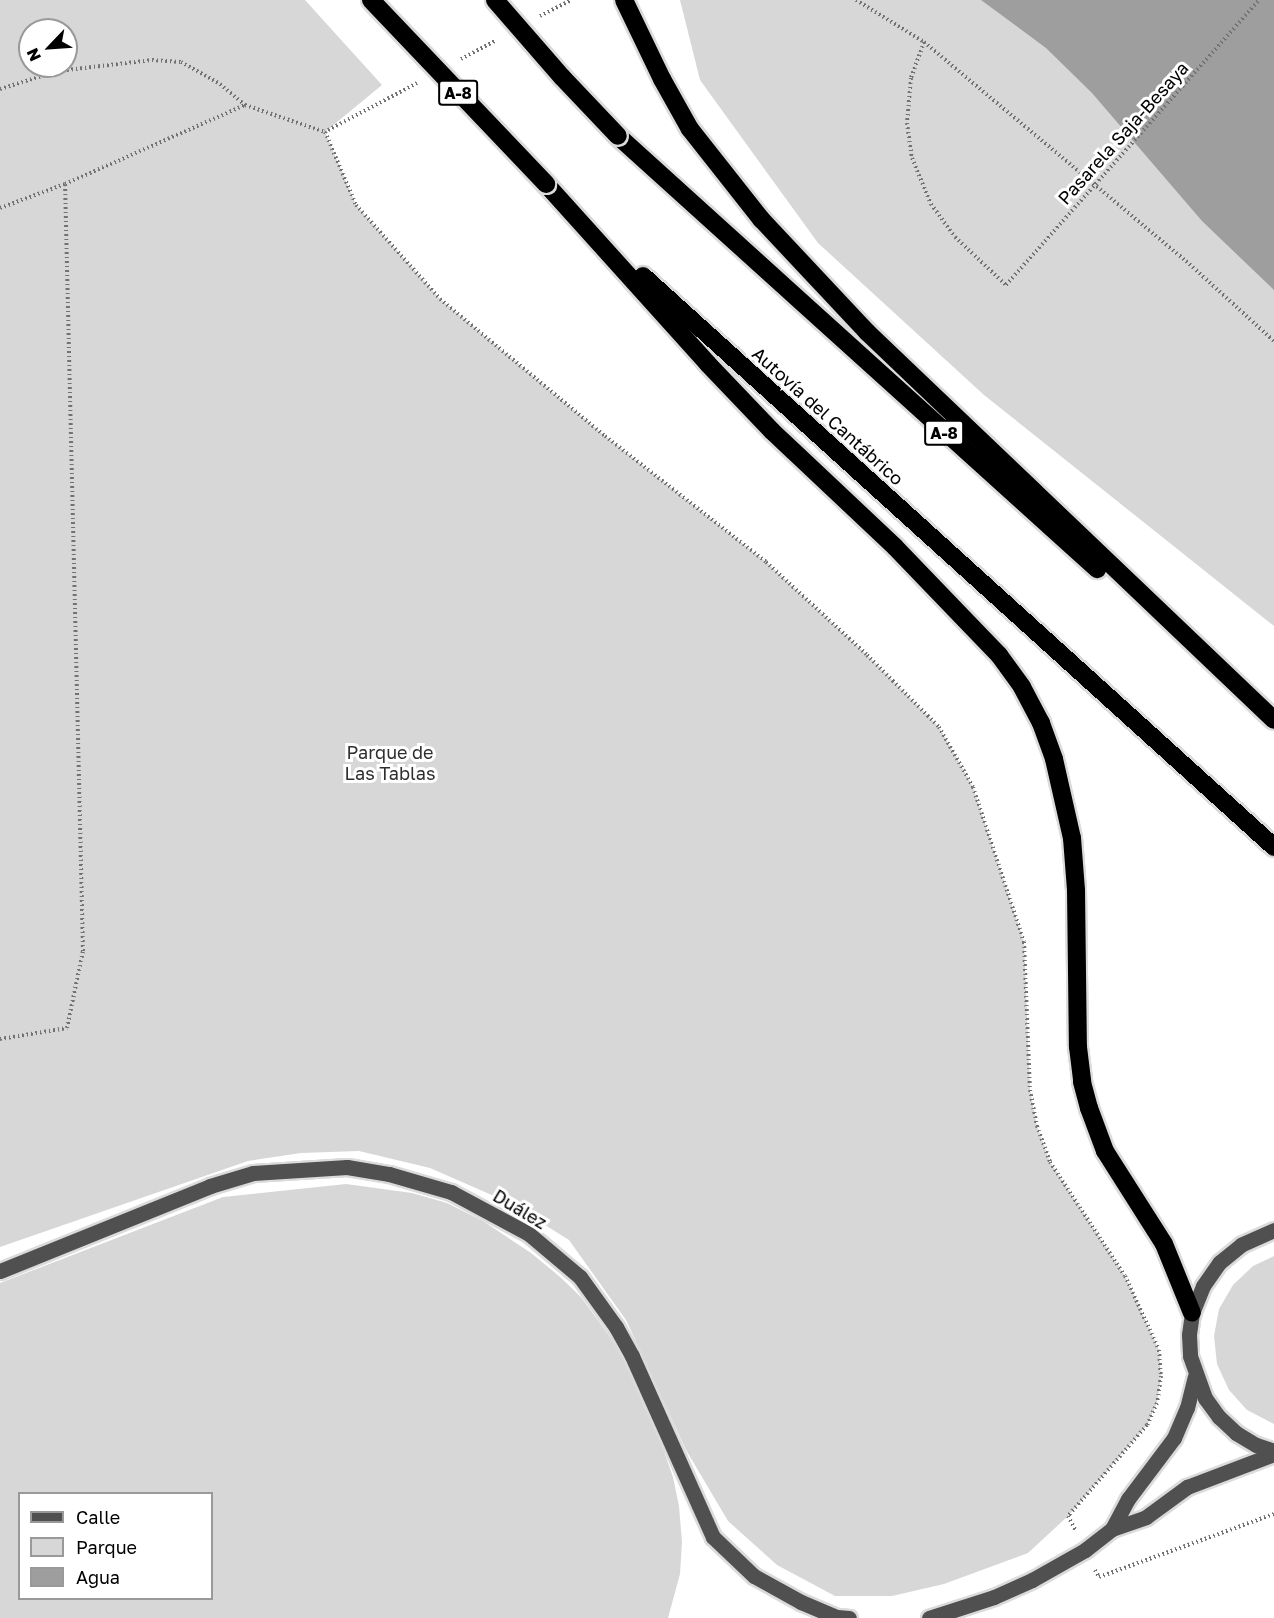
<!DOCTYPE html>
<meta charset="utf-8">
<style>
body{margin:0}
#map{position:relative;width:1274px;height:1618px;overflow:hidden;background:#fff;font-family:"Golos Text",sans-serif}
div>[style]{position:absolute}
.green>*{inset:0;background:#d7d7d7}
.water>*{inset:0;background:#9e9e9e}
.path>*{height:4px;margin-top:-2px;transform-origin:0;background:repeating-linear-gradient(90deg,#727272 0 1.5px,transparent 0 4.5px)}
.roads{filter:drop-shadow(2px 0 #dbdbdb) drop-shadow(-2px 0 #dbdbdb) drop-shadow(0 2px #dbdbdb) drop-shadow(0 -2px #dbdbdb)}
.minor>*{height:15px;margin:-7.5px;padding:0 7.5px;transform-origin:7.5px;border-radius:7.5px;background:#505050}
.highway>*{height:18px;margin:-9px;padding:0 9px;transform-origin:9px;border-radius:9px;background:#000}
.path-bridge>*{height:4px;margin-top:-2px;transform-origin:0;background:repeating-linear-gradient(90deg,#727272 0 1.5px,transparent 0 4.5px)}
.bridges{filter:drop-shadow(2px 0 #dbdbdb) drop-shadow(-2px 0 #dbdbdb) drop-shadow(0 2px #dbdbdb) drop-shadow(0 -2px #dbdbdb)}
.highway-bridge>*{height:18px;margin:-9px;padding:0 9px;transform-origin:9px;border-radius:9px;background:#000}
span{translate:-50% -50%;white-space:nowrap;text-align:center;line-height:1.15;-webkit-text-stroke:6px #fff;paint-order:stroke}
.shield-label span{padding:2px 4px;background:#fff;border:2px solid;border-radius:4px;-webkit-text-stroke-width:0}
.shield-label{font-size:16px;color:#000;font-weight:700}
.street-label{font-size:18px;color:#000}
.park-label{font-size:18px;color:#2e2e2e}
.legend{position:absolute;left:18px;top:1492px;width:195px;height:108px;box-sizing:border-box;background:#fff;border:2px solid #999;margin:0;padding:8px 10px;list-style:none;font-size:18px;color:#000}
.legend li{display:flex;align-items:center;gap:12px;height:30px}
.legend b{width:30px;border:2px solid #999}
.north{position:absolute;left:18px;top:18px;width:60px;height:60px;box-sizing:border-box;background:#fff;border:2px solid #999;border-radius:50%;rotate:245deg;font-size:16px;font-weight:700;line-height:24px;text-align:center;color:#000}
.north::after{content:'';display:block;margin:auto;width:21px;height:27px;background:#000;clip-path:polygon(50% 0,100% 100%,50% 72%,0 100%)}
</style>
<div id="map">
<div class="green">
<i style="clip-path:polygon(evenodd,0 0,305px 0,382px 85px,325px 132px,356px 205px,440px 299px,605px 436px,766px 562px,867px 655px,939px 727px,973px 787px,1024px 942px,1030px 1090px,1037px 1126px,1050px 1162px,1125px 1276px,1159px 1350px,1161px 1376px,1157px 1403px,1147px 1425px,1068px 1516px,1028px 1553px,944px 1584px,892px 1596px,835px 1596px,777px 1565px,728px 1521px,686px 1450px,626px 1320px,569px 1240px,510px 1203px,430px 1168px,359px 1151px,301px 1153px,248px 1161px,0 1247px,0 0,30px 30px,66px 30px,66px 66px,30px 66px,30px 30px)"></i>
<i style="clip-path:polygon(680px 0,983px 0,1125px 80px,1274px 239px,1274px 626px,984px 395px,818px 243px,700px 80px)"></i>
<i style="clip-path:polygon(evenodd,346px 1184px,412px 1193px,447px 1203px,483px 1221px,531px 1253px,559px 1276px,581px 1297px,606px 1331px,624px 1358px,655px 1426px,673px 1477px,679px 1506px,682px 1542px,680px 1574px,668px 1618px,0 1618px,0 1283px,223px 1197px,346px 1184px,20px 1494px,212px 1494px,212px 1598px,20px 1598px,20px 1494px)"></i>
<i style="clip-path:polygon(1274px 1256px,1274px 1424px,1247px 1410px,1229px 1390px,1217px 1364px,1214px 1336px,1219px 1309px,1233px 1285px,1253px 1266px)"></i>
</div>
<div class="water">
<i style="clip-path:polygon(981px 0,1274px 0,1274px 290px,1202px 221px,1092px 93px,1046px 48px)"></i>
</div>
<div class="path">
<i style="left:856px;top:0;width:80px;rotate:31.7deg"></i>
<i style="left:924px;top:42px;width:341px;rotate:39.9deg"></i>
<i style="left:1186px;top:261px;width:119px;rotate:42.3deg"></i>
<i style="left:540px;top:16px;width:35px;rotate:-27deg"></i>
<i style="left:924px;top:42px;width:38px;rotate:110deg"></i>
<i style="left:911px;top:78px;width:45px;rotate:95.1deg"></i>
<i style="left:907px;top:123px;width:35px;rotate:82deg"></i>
<i style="left:912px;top:158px;width:50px;rotate:67.6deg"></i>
<i style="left:931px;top:204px;width:41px;rotate:54deg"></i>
<i style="left:955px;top:237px;width:70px;rotate:43.3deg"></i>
<i style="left:461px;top:59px;width:40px;rotate:-28deg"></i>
<i style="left:417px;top:83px;width:104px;rotate:152deg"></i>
<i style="left:325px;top:132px;width:79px;rotate:67deg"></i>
<i style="left:356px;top:205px;width:126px;rotate:48.2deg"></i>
<i style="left:440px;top:299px;width:214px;rotate:39.7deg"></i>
<i style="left:605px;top:436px;width:204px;rotate:38deg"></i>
<i style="left:766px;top:562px;width:137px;rotate:42.6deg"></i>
<i style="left:867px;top:655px;width:102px;rotate:45deg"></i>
<i style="left:939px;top:727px;width:69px;rotate:60.5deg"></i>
<i style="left:973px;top:787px;width:163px;rotate:71.8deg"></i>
<i style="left:1024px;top:942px;width:148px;rotate:87.7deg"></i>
<i style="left:1030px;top:1090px;width:37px;rotate:79deg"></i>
<i style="left:1037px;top:1126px;width:38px;rotate:70deg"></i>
<i style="left:1050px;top:1162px;width:136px;rotate:56.7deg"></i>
<i style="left:1125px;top:1276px;width:81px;rotate:65.3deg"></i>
<i style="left:1159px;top:1350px;width:26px;rotate:86deg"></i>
<i style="left:1161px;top:1376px;width:27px;rotate:98deg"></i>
<i style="left:1157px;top:1403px;width:24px;rotate:114deg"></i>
<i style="left:1147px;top:1425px;width:121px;rotate:131deg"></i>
<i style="left:1068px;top:1516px;width:17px;rotate:62deg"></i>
<i style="left:0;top:89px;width:61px;rotate:-17.2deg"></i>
<i style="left:58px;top:71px;width:95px;rotate:-6.7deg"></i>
<i style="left:152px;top:60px;width:29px;rotate:4deg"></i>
<i style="left:181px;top:62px;width:45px;rotate:29.4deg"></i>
<i style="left:220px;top:84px;width:33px;rotate:40deg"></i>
<i style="left:0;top:208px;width:69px;rotate:-20.3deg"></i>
<i style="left:0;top:1039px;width:68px;rotate:-9.3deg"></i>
<i style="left:67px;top:1028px;width:79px;rotate:-78.3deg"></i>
<i style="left:83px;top:951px;width:767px;rotate:-91.34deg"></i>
<i style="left:65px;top:184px;width:197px;rotate:-23.7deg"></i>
<i style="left:245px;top:105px;width:84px;rotate:18.6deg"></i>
<i style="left:1095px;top:1570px;width:8px;rotate:60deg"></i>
<i style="left:1099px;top:1577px;width:186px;rotate:-19.8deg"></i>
</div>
<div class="roads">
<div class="minor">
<i style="left:1274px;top:1230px;width:36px;rotate:156deg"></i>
<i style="left:1241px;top:1245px;width:28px;rotate:141deg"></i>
<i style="left:1219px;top:1263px;width:28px;rotate:125deg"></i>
<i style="left:1203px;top:1286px;width:29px;rotate:112deg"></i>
<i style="left:1192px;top:1313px;width:22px;rotate:98deg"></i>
<i style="left:1189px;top:1335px;width:21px;rotate:87deg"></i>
<i style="left:1190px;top:1356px;width:45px;rotate:70.3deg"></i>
<i style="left:1205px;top:1398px;width:24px;rotate:54deg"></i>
<i style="left:1219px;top:1417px;width:23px;rotate:43deg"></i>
<i style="left:1236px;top:1433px;width:23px;rotate:31deg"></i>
<i style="left:1256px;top:1445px;width:19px;rotate:18deg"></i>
<i style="left:0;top:1271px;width:227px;rotate:-22deg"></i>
<i style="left:210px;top:1186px;width:45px;rotate:-16.8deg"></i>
<i style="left:253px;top:1173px;width:94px;rotate:-3.7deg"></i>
<i style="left:347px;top:1167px;width:43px;rotate:9.5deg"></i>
<i style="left:389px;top:1174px;width:65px;rotate:16.2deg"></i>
<i style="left:451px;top:1192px;width:89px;rotate:28.3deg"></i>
<i style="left:529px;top:1234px;width:67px;rotate:40.1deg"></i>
<i style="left:580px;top:1277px;width:62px;rotate:54.2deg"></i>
<i style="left:616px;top:1327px;width:33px;rotate:61deg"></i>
<i style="left:632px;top:1356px;width:198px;rotate:65.9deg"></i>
<i style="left:713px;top:1537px;width:57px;rotate:43.6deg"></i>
<i style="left:754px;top:1576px;width:54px;rotate:29deg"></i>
<i style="left:801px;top:1602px;width:39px;rotate:23deg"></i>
<i style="left:837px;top:1617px;width:12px;rotate:5deg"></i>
<i style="left:1112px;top:1529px;width:34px;rotate:-62deg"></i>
<i style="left:1128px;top:1499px;width:76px;rotate:-53deg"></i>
<i style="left:1174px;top:1438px;width:33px;rotate:-67deg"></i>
<i style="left:1187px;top:1408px;width:32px;rotate:-76deg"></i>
<i style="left:929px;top:1618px;width:68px;rotate:-17.9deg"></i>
<i style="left:994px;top:1597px;width:42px;rotate:-24.1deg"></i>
<i style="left:1032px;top:1580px;width:61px;rotate:-29.5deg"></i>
<i style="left:1085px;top:1550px;width:34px;rotate:-38deg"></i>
<i style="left:1112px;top:1529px;width:36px;rotate:-19deg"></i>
<i style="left:1146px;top:1517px;width:51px;rotate:-36.2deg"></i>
<i style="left:1187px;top:1487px;width:93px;rotate:-20.8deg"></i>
</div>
<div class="highway">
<i style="left:624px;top:0;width:88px;rotate:64.3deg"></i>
<i style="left:662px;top:79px;width:57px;rotate:60.8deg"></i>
<i style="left:690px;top:129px;width:115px;rotate:51.7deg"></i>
<i style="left:761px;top:219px;width:155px;rotate:46.8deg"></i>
<i style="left:867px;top:332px;width:562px;rotate:43.63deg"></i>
<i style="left:618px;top:136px;width:646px;rotate:42.11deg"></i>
<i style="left:546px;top:184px;width:242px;rotate:48deg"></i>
<i style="left:708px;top:364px;width:93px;rotate:46.3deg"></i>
<i style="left:772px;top:431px;width:169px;rotate:43.3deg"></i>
<i style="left:895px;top:547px;width:150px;rotate:46.1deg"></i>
<i style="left:999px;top:655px;width:39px;rotate:54deg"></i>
<i style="left:1022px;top:687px;width:41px;rotate:62.2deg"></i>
<i style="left:1041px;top:723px;width:38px;rotate:70deg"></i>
<i style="left:1054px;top:759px;width:81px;rotate:77.2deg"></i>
<i style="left:1072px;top:838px;width:52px;rotate:85.6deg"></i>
<i style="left:1076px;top:890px;width:157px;rotate:89.3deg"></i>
<i style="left:1078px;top:1047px;width:35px;rotate:83deg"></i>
<i style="left:1082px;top:1082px;width:27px;rotate:75deg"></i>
<i style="left:1089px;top:1108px;width:46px;rotate:69.6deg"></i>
<i style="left:1105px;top:1151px;width:110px;rotate:57.6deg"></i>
<i style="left:1164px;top:1244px;width:74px;rotate:67.9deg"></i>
<i style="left:643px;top:276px;width:851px;rotate:42.14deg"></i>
</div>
</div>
<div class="path-bridge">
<i style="left:1006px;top:285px;width:381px;rotate:-48.4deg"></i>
</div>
<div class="bridges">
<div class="highway-bridge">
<i style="left:371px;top:0;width:254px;rotate:46.4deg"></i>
<i style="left:495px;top:0;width:102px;rotate:49deg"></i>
<i style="left:562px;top:77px;width:81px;rotate:46.5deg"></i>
</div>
</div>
<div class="shield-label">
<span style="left:458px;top:93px">A-8</span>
<span style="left:944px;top:433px">A-8</span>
</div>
<div class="street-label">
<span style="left:1123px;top:133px;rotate:-48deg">Pasarela Saja-Besaya</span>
<span style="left:828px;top:416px;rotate:42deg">Autovía del Cantábrico</span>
<span style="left:520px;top:1209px;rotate:31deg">Duález</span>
</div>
<div class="park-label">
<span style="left:390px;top:763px">Parque de<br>Las Tablas</span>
</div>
<ul class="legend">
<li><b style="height:8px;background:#505050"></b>Calle</li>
<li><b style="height:16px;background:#d7d7d7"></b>Parque</li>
<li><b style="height:16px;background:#9e9e9e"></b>Agua</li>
</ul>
<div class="north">N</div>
</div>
